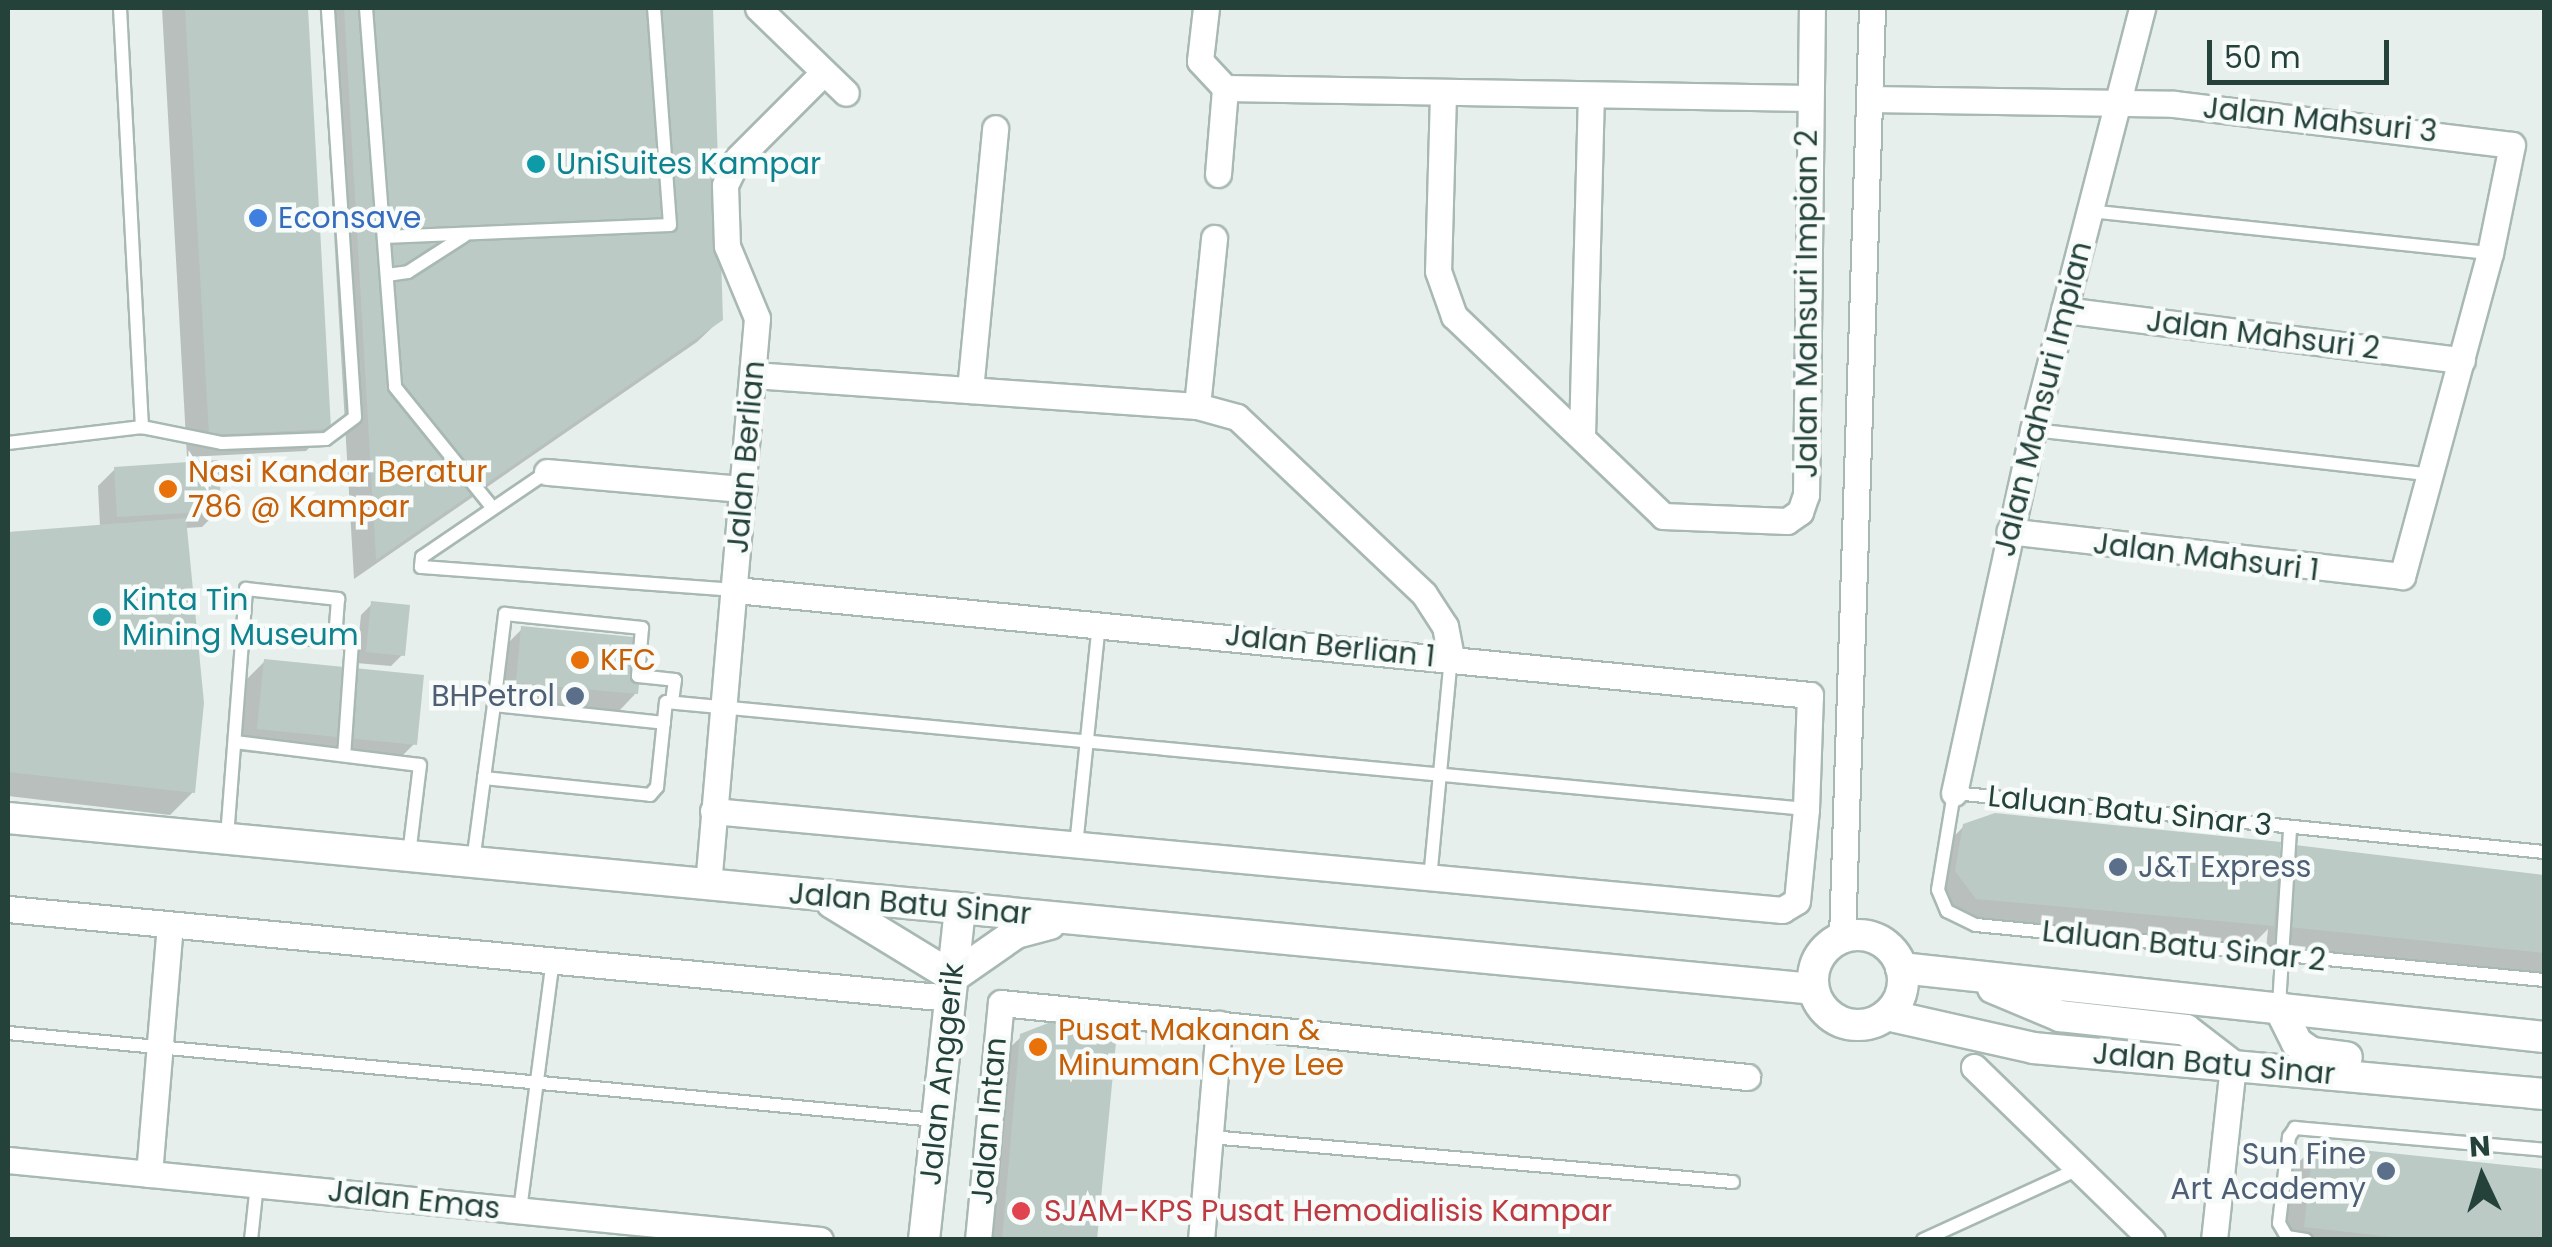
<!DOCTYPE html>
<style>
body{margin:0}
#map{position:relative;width:2552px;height:1247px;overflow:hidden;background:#e6efeb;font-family:Poppins,sans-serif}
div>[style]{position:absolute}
.shadow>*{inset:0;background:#0003}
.building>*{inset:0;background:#bbcac4}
.roads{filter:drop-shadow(2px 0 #a8b8b2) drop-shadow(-2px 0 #a8b8b2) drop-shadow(0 2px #a8b8b2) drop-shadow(0 -2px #a8b8b2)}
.lane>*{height:12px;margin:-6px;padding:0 6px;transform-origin:6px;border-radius:6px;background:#fff}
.street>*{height:25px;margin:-12.5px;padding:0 12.5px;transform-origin:12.5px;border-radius:12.5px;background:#fff}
.secondary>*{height:30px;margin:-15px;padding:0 15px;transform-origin:15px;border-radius:15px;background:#fff}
.secondary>.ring{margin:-15px;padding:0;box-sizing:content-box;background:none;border:30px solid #fff;border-radius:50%}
.dots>*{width:28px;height:28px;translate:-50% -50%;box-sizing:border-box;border:5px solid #f7fbf9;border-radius:50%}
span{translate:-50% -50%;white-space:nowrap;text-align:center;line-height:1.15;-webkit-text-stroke:9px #f7fbf9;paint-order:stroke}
.street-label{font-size:30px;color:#24423a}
.culture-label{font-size:30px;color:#0d838f}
.left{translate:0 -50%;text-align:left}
.shop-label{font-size:30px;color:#366cbe}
.food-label{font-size:30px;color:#c56008}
.service-label{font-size:30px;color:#4e5e75}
.right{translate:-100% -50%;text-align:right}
.health-label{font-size:30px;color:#be3a42}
.frame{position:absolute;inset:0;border:10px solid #24423a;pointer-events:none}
.north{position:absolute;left:2432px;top:1127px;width:100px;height:100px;-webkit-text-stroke:8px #f7fbf9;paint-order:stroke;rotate:356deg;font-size:28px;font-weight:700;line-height:40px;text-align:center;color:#24423a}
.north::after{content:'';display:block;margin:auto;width:35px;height:45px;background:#24423a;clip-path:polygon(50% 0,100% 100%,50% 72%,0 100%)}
.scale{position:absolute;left:2207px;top:40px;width:182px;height:45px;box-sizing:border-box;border:5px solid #24423a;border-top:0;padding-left:12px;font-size:30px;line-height:35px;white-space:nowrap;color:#24423a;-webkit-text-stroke:8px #f7fbf9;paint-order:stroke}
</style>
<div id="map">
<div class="shadow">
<i style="clip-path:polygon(162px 8px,305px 8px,329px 428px,306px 451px,187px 457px)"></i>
<i style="clip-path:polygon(321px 8px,711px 8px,721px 319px,697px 342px,354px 579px)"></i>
<i style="clip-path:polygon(115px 469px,219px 510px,202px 527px,185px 528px,193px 792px,170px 815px,8px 796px,8px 534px,100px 527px,98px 486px)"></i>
<i style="clip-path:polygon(372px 604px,402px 655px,391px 666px,356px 663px,361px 615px)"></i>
<i style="clip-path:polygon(522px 629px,636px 693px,619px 711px,500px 699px,505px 646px)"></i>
<i style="clip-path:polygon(265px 661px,414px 744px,391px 767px,235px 751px,242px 684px)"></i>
<i style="clip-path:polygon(1964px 826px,2277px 867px,2296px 848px,2544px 878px,2544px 978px,2266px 949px,2268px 929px,2249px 948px,1953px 921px,1933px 895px,1941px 850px)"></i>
<i style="clip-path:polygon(1022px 1036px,1094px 1240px,982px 1240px,998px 1059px)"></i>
<i style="clip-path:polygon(2314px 1147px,2544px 1172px,2544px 1240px,2283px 1240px,2291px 1170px)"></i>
</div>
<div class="building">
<i style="clip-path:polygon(185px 8px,308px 8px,331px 429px,209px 435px)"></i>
<i style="clip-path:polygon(344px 8px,713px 8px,723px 320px,376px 560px)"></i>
<i style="clip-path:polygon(218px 460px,222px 511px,117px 517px,114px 467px)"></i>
<i style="clip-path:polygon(186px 518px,204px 703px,195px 793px,8px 772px,8px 532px)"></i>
<i style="clip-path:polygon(371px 601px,410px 605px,405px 656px,366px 652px)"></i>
<i style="clip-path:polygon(521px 626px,644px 638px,638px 694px,516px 683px)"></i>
<i style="clip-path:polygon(264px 659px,424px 675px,417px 745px,257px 729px)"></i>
<i style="clip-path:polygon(1995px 813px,2281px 842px,2274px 926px,1976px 899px,1955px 871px,1963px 824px)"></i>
<i style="clip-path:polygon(2295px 845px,2544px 875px,2544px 953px,2288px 927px)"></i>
<i style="clip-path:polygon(1051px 1022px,1117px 1032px,1097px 1240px,1002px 1240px,1020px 1034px)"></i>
<i style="clip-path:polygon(2313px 1145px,2544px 1169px,2544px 1240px,2417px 1240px,2304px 1227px)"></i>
</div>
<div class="roads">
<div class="lane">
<i style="left:120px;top:8px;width:420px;rotate:87deg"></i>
<i style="left:366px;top:8px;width:380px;rotate:85.6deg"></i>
<i style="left:395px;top:387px;width:153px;rotate:51.1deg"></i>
<i style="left:2089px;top:211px;width:403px;rotate:6deg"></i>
<i style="left:384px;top:237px;width:286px;rotate:-2.4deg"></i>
<i style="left:670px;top:225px;width:218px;rotate:-94.2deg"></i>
<i style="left:387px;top:275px;width:21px;rotate:-8deg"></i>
<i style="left:408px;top:272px;width:67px;rotate:-32.7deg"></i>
<i style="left:2033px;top:430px;width:403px;rotate:6.4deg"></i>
<i style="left:8px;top:443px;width:135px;rotate:-6.8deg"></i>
<i style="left:142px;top:427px;width:82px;rotate:11.3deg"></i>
<i style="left:222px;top:443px;width:104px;rotate:-2.2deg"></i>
<i style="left:326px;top:439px;width:36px;rotate:-37deg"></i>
<i style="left:355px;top:417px;width:410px;rotate:-93.8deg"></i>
<i style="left:547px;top:472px;width:151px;rotate:145.8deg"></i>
<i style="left:422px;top:557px;width:10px;rotate:96deg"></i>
<i style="left:421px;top:567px;width:316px;rotate:4.2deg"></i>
<i style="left:243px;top:633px;width:109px;rotate:4.7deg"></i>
<i style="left:352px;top:642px;width:113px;rotate:94deg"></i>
<i style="left:494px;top:705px;width:92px;rotate:-83.1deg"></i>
<i style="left:505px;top:614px;width:138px;rotate:5.8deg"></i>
<i style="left:642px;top:628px;width:48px;rotate:94.8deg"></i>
<i style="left:638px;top:676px;width:37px;rotate:6deg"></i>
<i style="left:675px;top:680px;width:22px;rotate:98deg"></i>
<i style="left:235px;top:742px;width:186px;rotate:7.1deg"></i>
<i style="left:420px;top:765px;width:91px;rotate:97deg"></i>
<i style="left:484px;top:778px;width:74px;rotate:-82.2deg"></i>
<i style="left:494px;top:705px;width:171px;rotate:6deg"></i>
<i style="left:227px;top:837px;width:249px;rotate:-85.6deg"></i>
<i style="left:246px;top:589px;width:93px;rotate:6.2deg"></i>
<i style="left:338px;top:599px;width:41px;rotate:94.2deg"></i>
<i style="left:1076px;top:846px;width:222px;rotate:-84.1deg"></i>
<i style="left:2544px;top:852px;width:593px;rotate:-174.29deg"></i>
<i style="left:1954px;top:793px;width:98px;rotate:99.4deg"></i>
<i style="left:1938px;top:890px;width:23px;rotate:67deg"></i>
<i style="left:1947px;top:911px;width:32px;rotate:26deg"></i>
<i style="left:1976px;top:925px;width:571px;rotate:5.53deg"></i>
<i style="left:473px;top:862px;width:85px;rotate:-82.5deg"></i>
<i style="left:484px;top:778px;width:167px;rotate:5.8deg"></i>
<i style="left:650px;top:795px;width:11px;rotate:-49deg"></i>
<i style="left:657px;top:787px;width:85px;rotate:-84deg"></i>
<i style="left:666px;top:702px;width:1145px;rotate:5.36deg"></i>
<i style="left:1430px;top:879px;width:222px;rotate:-84.6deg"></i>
<i style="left:2279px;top:1005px;width:177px;rotate:-86.4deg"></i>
<i style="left:8px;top:1033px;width:932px;rotate:5.36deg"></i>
<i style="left:1210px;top:1137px;width:525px;rotate:4.92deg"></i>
<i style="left:520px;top:1210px;width:251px;rotate:-82.5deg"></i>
<i style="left:251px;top:1240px;width:56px;rotate:-83.9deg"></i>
<i style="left:1923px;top:1240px;width:173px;rotate:-24.6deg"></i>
<i style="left:2306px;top:1240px;width:19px;rotate:-171deg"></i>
<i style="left:2287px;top:1237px;width:16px;rotate:-120deg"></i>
<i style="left:2279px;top:1223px;width:87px;rotate:-83.4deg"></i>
<i style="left:2289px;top:1137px;width:11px;rotate:-56deg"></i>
<i style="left:2295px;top:1128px;width:250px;rotate:5deg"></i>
</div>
<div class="street">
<i style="left:758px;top:8px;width:122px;rotate:44deg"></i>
<i style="left:1206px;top:8px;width:53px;rotate:96.5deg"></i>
<i style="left:1200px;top:61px;width:37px;rotate:47deg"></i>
<i style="left:1225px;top:88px;width:584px;rotate:0.98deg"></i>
<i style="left:1443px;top:94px;width:177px;rotate:91.6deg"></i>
<i style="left:1438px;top:271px;width:48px;rotate:70.4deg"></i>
<i style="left:1454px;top:316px;width:289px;rotate:43.7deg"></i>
<i style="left:1663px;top:516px;width:124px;rotate:2.3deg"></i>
<i style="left:1787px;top:521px;width:16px;rotate:-35deg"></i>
<i style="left:1800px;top:512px;width:18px;rotate:-71deg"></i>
<i style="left:1806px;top:495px;width:487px;rotate:-89.3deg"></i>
<i style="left:1869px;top:99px;width:305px;rotate:0.9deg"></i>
<i style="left:2174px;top:104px;width:340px;rotate:6.9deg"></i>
<i style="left:2512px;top:145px;width:110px;rotate:101.5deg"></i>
<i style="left:2490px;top:253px;width:335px;rotate:105.2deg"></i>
<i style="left:2402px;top:576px;width:395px;rotate:-173.5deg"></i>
<i style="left:1218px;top:174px;width:86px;rotate:-85.3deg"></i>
<i style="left:2064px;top:310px;width:401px;rotate:7.2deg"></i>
<i style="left:753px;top:375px;width:445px;rotate:4deg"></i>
<i style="left:1197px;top:406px;width:41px;rotate:15.4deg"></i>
<i style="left:1237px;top:417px;width:257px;rotate:43.4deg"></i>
<i style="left:1424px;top:594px;width:38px;rotate:57deg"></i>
<i style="left:1445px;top:626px;width:33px;rotate:79deg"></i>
<i style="left:970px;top:390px;width:263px;rotate:-84.5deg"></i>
<i style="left:1197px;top:406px;width:169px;rotate:-84.2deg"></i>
<i style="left:1582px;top:436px;width:340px;rotate:-88.5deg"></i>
<i style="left:547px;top:472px;width:197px;rotate:5deg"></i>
<i style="left:1954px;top:793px;width:371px;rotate:-77.7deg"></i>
<i style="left:2033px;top:430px;width:436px;rotate:-75.5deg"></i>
<i style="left:713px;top:811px;width:1074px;rotate:5.29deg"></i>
<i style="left:1782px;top:910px;width:17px;rotate:-31deg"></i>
<i style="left:1797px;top:901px;width:92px;rotate:-84.4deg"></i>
<i style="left:1806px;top:809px;width:114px;rotate:-88deg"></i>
<i style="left:1810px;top:695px;width:1079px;rotate:-174.42deg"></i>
<i style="left:708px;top:885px;width:569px;rotate:-85.06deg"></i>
<i style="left:757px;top:318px;width:78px;rotate:-112.6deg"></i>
<i style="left:727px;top:246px;width:61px;rotate:-91.9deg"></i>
<i style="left:725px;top:185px;width:30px;rotate:-64deg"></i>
<i style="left:738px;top:158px;width:120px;rotate:-45deg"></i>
<i style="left:8px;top:909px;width:946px;rotate:5.4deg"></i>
<i style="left:1842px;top:938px;width:930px;rotate:-88.15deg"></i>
<i style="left:1974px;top:1067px;width:248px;rotate:44.2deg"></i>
<i style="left:8px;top:1160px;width:816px;rotate:5.63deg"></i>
<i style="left:149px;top:1174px;width:250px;rotate:-85.2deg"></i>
<i style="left:978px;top:1240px;width:238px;rotate:-84.5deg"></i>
<i style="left:1001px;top:1003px;width:750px;rotate:5.66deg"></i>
<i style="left:1201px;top:1240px;width:217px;rotate:-85.2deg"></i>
<i style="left:2214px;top:1240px;width:175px;rotate:-83.8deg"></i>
</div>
<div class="secondary">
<i style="left:8px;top:818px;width:1813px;rotate:5.41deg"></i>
<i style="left:832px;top:903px;width:142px;rotate:31.4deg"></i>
<i class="ring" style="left:1813px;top:935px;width:60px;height:60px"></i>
<i style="left:1901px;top:968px;width:647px;rotate:6.12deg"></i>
<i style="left:953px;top:977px;width:77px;rotate:-34.9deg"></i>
<i style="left:1016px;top:933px;width:35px;rotate:-15deg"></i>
<i style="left:1993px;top:988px;width:73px;rotate:22.7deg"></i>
<i style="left:2060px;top:1016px;width:127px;rotate:6.3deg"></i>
<i style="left:2186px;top:1030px;width:59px;rotate:37.5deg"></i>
<i style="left:2279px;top:1007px;width:40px;rotate:63.4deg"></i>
<i style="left:2297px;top:1043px;width:18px;rotate:34deg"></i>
<i style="left:2312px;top:1053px;width:35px;rotate:7deg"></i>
<i style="left:1887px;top:1015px;width:150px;rotate:12.7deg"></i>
<i style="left:2033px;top:1048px;width:513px;rotate:5.14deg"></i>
<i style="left:924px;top:1240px;width:334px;rotate:-83.8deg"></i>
</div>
</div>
<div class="dots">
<i style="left:536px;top:164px;background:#0f9aa8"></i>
<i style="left:258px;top:218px;background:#3f7fe0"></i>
<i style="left:168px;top:489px;background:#e8710a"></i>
<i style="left:102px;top:617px;background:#0f9aa8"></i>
<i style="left:580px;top:660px;background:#e8710a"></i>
<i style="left:575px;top:696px;background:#5c6f8a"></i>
<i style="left:2118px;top:867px;background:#5c6f8a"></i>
<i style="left:1038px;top:1047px;background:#e8710a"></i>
<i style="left:2386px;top:1171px;background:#5c6f8a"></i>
<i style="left:1021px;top:1211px;background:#e0444e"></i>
</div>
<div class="street-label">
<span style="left:2320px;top:120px;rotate:6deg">Jalan Mahsuri 3</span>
<span style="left:1807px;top:304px;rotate:-90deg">Jalan Mahsuri Impian 2</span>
<span style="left:2263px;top:335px;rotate:7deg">Jalan Mahsuri 2</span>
<span style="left:2043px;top:399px;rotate:-76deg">Jalan Mahsuri Impian</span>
<span style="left:746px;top:457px;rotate:-85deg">Jalan Berlian</span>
<span style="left:2206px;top:557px;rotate:7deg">Jalan Mahsuri 1</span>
<span style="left:1330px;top:646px;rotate:6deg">Jalan Berlian 1</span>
<span style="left:2130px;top:811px;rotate:6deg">Laluan Batu Sinar 3</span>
<span style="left:910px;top:904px;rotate:5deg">Jalan Batu Sinar</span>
<span style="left:2184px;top:946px;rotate:6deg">Laluan Batu Sinar 2</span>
<span style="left:2214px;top:1064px;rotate:5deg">Jalan Batu Sinar</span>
<span style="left:942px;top:1074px;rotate:-84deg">Jalan Anggerik</span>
<span style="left:989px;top:1121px;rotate:-85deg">Jalan Intan</span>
<span style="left:414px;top:1200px;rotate:6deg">Jalan Emas</span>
</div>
<div class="culture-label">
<span class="left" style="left:556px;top:164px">UniSuites Kampar</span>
<span class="left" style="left:122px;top:617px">Kinta Tin<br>Mining Museum</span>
</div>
<div class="shop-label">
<span class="left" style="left:278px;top:218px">Econsave</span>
</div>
<div class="food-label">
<span class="left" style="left:188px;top:489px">Nasi Kandar Beratur<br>786 @ Kampar</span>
<span class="left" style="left:600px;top:660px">KFC</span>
<span class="left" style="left:1058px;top:1047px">Pusat Makanan &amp;<br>Minuman Chye Lee</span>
</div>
<div class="service-label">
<span class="right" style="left:555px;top:696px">BHPetrol</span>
<span class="left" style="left:2138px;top:867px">J&amp;T Express</span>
<span class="right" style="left:2366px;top:1171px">Sun Fine<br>Art Academy</span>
</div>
<div class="health-label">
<span class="left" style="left:1044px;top:1211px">SJAM-KPS Pusat Hemodialisis Kampar</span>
</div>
<div class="frame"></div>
<div class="north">N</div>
<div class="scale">50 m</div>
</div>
